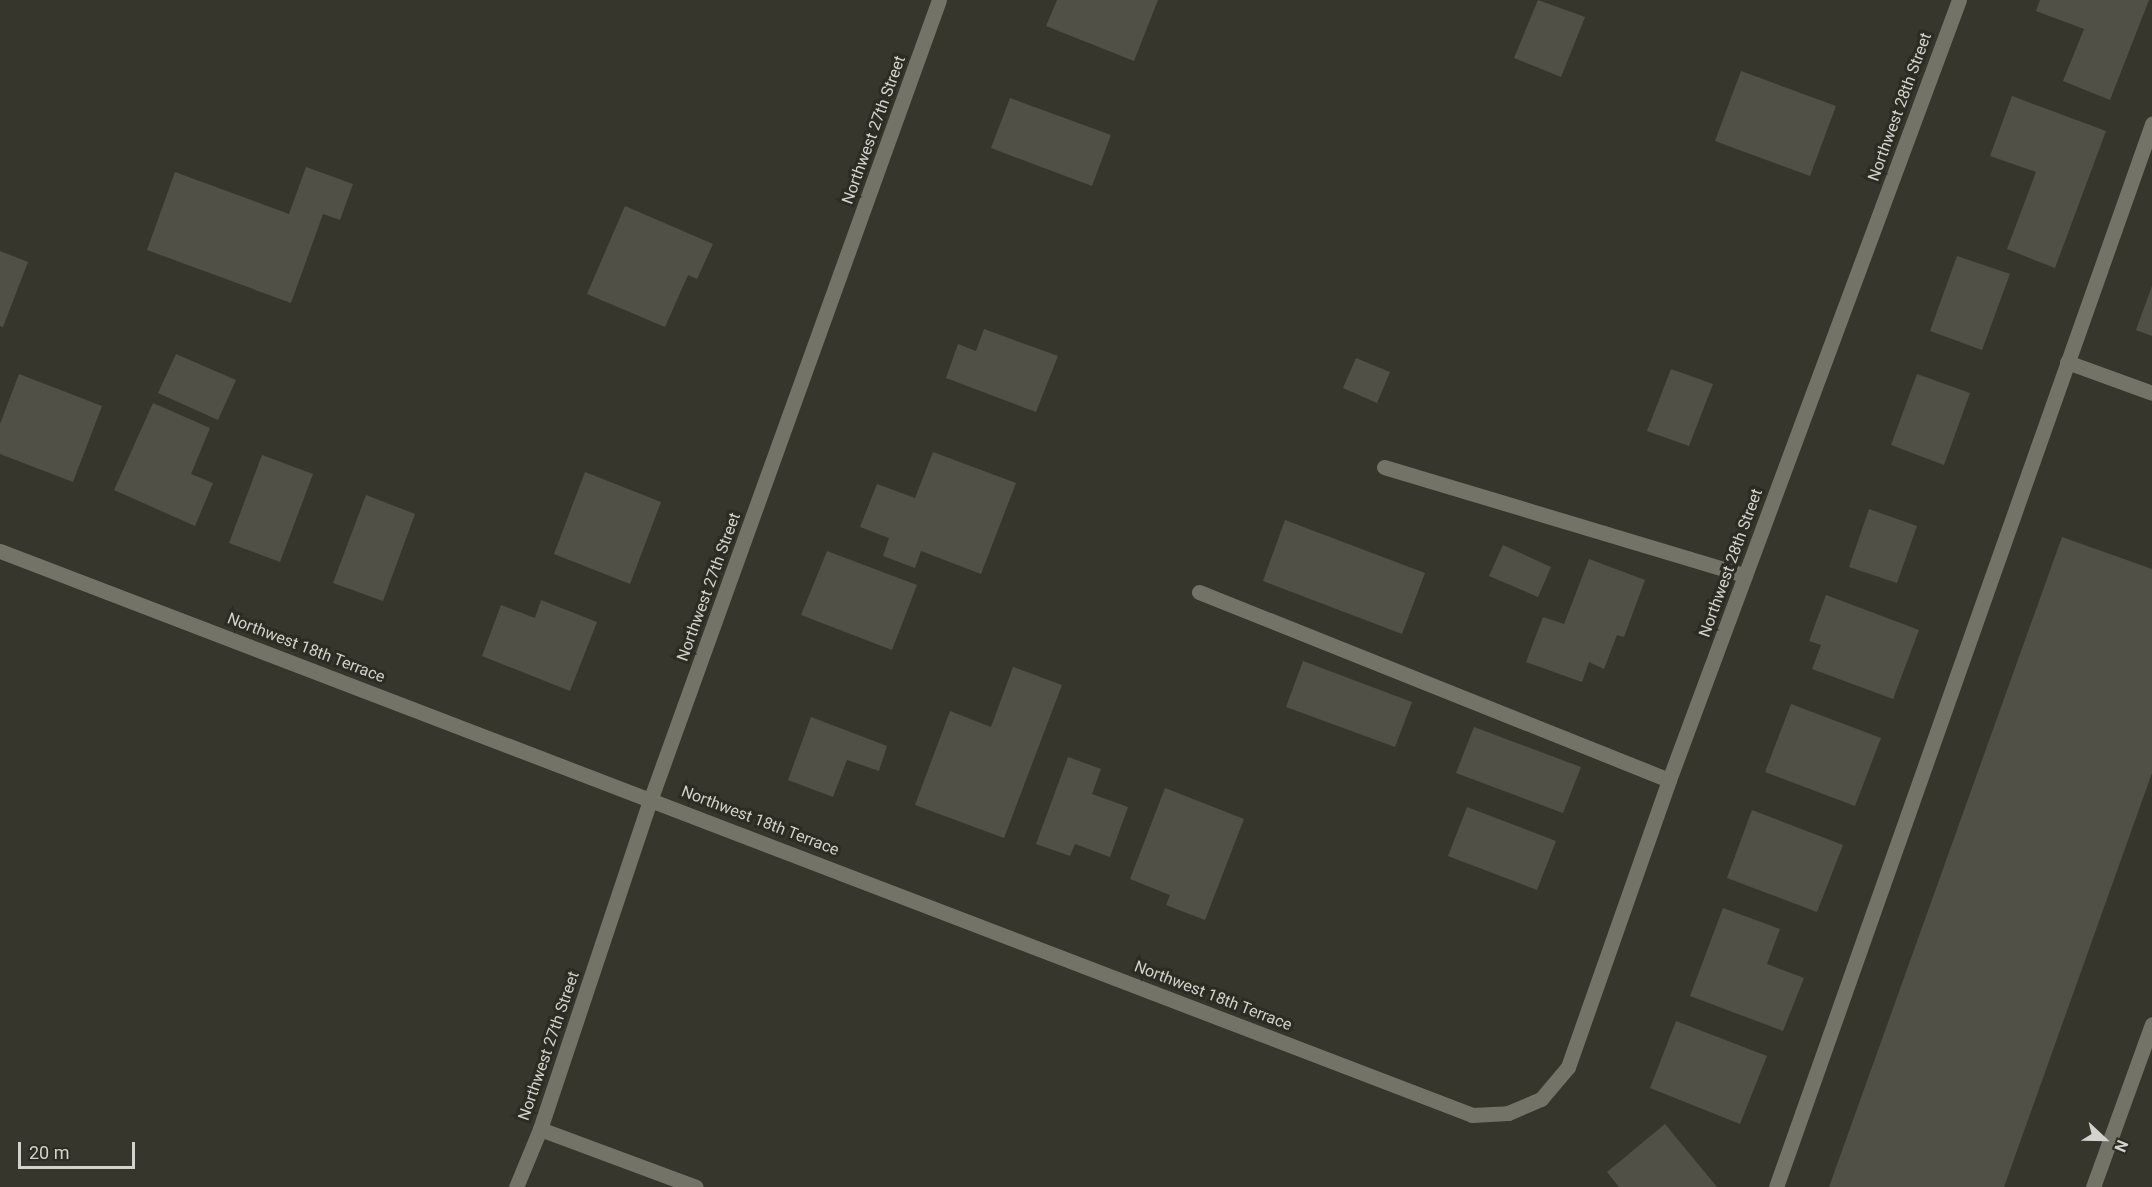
<!DOCTYPE html>
<style>
body{margin:0}
#map{position:relative;width:2152px;height:1187px;overflow:hidden;background:#37362d;font-family:Roboto,sans-serif}
div>[style]{position:absolute}
.building>*{inset:0;background:#515047}
.lane>*{height:15px;margin:-7.5px;padding:0 7.5px;transform-origin:7.5px;border-radius:7.5px;background:#737368}
.street>*{height:15px;margin:-7.5px;padding:0 7.5px;transform-origin:7.5px;border-radius:7.5px;background:#737368}
span{translate:-50% -50%;white-space:nowrap;text-align:center;line-height:1.15;-webkit-text-stroke:6px #2d2c23;paint-order:stroke}
.street-label{font-size:16px;color:#d3d3cd}
.north{position:absolute;left:2074px;top:1109px;width:60px;height:60px;-webkit-text-stroke:4px #2d2c23;paint-order:stroke;rotate:112deg;font-size:16px;font-weight:700;line-height:24px;text-align:center;color:#d3d3cd}
.north::after{content:'';display:block;margin:auto;width:21px;height:27px;background:#d3d3cd;clip-path:polygon(50% 0,100% 100%,50% 72%,0 100%)}
.scale{position:absolute;left:18px;top:1142px;width:117px;height:27px;box-sizing:border-box;border:3px solid #d3d3cd;border-top:0;padding-left:8px;font-size:18px;line-height:21px;white-space:nowrap;color:#d3d3cd;-webkit-text-stroke:4px #2d2c23;paint-order:stroke}
</style>
<div id="map">
<div class="building">
<i style="clip-path:polygon(1057px 0,1158px 0,1134px 61px,1046px 26px)"></i>
<i style="clip-path:polygon(1538px 0,1585px 17px,1561px 77px,1514px 58px)"></i>
<i style="clip-path:polygon(2040px 0,2149px 0,2110px 100px,2063px 81px,2084px 29px,2036px 11px)"></i>
<i style="clip-path:polygon(1741px 71px,1836px 106px,1810px 176px,1715px 141px)"></i>
<i style="clip-path:polygon(2012px 96px,2106px 131px,2055px 268px,2007px 249px,2036px 172px,1990px 156px)"></i>
<i style="clip-path:polygon(1010px 98px,1111px 135px,1092px 186px,991px 148px)"></i>
<i style="clip-path:polygon(306px 167px,353px 184px,340px 220px,323px 214px,291px 303px,147px 250px,175px 172px,289px 214px)"></i>
<i style="clip-path:polygon(625px 206px,713px 244px,697px 279px,688px 275px,665px 327px,587px 294px)"></i>
<i style="clip-path:polygon(0 251px,28px 262px,3px 327px,0 326px)"></i>
<i style="clip-path:polygon(1957px 256px,2010px 274px,1982px 350px,1930px 331px)"></i>
<i style="clip-path:polygon(2152px 286px,2152px 336px,2136px 330px)"></i>
<i style="clip-path:polygon(984px 329px,1058px 356px,1036px 412px,946px 378px,958px 344px,976px 351px)"></i>
<i style="clip-path:polygon(176px 354px,236px 380px,218px 420px,158px 393px)"></i>
<i style="clip-path:polygon(1356px 358px,1390px 372px,1377px 403px,1343px 388px)"></i>
<i style="clip-path:polygon(1671px 369px,1713px 384px,1689px 446px,1647px 431px)"></i>
<i style="clip-path:polygon(19px 374px,102px 406px,73px 482px,0 454px,0 424px)"></i>
<i style="clip-path:polygon(1917px 374px,1970px 393px,1944px 465px,1891px 445px)"></i>
<i style="clip-path:polygon(153px 403px,210px 428px,191px 474px,213px 483px,195px 526px,114px 490px)"></i>
<i style="clip-path:polygon(933px 452px,1016px 483px,981px 574px,921px 551px,915px 568px,883px 556px,889px 538px,860px 527px,877px 484px,915px 498px)"></i>
<i style="clip-path:polygon(262px 455px,313px 474px,280px 562px,229px 543px)"></i>
<i style="clip-path:polygon(585px 472px,661px 502px,630px 584px,554px 554px)"></i>
<i style="clip-path:polygon(366px 495px,415px 514px,383px 601px,333px 583px)"></i>
<i style="clip-path:polygon(1869px 509px,1917px 526px,1897px 583px,1849px 567px)"></i>
<i style="clip-path:polygon(1285px 520px,1425px 573px,1402px 634px,1263px 581px)"></i>
<i style="clip-path:polygon(2062px 537px,2152px 569px,2152px 773px,2004px 1187px,1829px 1187px)"></i>
<i style="clip-path:polygon(1503px 545px,1551px 567px,1538px 597px,1489px 576px)"></i>
<i style="clip-path:polygon(827px 551px,917px 585px,892px 650px,801px 615px)"></i>
<i style="clip-path:polygon(1589px 559px,1645px 580px,1624px 637px,1617px 635px,1604px 669px,1589px 662px,1582px 682px,1526px 662px,1543px 617px,1564px 624px)"></i>
<i style="clip-path:polygon(1826px 595px,1919px 630px,1893px 699px,1812px 669px,1821px 645px,1809px 641px)"></i>
<i style="clip-path:polygon(541px 600px,597px 622px,570px 691px,482px 656px,501px 605px,535px 618px)"></i>
<i style="clip-path:polygon(1303px 661px,1412px 702px,1395px 747px,1286px 707px)"></i>
<i style="clip-path:polygon(1013px 667px,1062px 685px,1004px 838px,915px 805px,950px 711px,991px 727px)"></i>
<i style="clip-path:polygon(1791px 704px,1881px 738px,1855px 806px,1765px 772px)"></i>
<i style="clip-path:polygon(811px 717px,887px 746px,879px 771px,847px 760px,833px 797px,788px 780px)"></i>
<i style="clip-path:polygon(1474px 727px,1581px 767px,1563px 813px,1456px 773px)"></i>
<i style="clip-path:polygon(1068px 757px,1101px 769px,1092px 794px,1128px 807px,1110px 857px,1075px 844px,1070px 856px,1036px 844px)"></i>
<i style="clip-path:polygon(1165px 788px,1244px 819px,1205px 920px,1166px 905px,1170px 895px,1130px 879px)"></i>
<i style="clip-path:polygon(1467px 807px,1556px 841px,1537px 890px,1448px 856px)"></i>
<i style="clip-path:polygon(1752px 810px,1843px 845px,1817px 912px,1727px 878px)"></i>
<i style="clip-path:polygon(1723px 908px,1780px 929px,1767px 964px,1804px 978px,1783px 1031px,1690px 996px)"></i>
<i style="clip-path:polygon(1676px 1021px,1767px 1056px,1740px 1124px,1650px 1088px)"></i>
<i style="clip-path:polygon(1665px 1124px,1717px 1187px,1619px 1187px,1607px 1172px)"></i>
</div>
<div class="lane">
<i style="left:2067px;top:362px;width:90px;rotate:20deg"></i>
<i style="left:1384px;top:467px;width:377px;rotate:16.7deg"></i>
<i style="left:1199px;top:592px;width:506px;rotate:21.8deg"></i>
<i style="left:1776px;top:1187px;width:1128px;rotate:-70.52deg"></i>
</div>
<div class="street">
<i style="left:0;top:551px;width:1576px;rotate:20.96deg"></i>
<i style="left:1472px;top:1115px;width:36px;rotate:-3deg"></i>
<i style="left:1508px;top:1113px;width:36px;rotate:-23deg"></i>
<i style="left:1541px;top:1099px;width:42px;rotate:-49.8deg"></i>
<i style="left:1568px;top:1067px;width:304px;rotate:-70.6deg"></i>
<i style="left:1669px;top:780px;width:832px;rotate:-69.61deg"></i>
<i style="left:540px;top:1129px;width:166px;rotate:20.4deg"></i>
<i style="left:516px;top:1187px;width:63px;rotate:-67.5deg"></i>
<i style="left:540px;top:1129px;width:349px;rotate:-71.5deg"></i>
<i style="left:651px;top:798px;width:848px;rotate:-70.16deg"></i>
<i style="left:2093px;top:1187px;width:173px;rotate:-70.1deg"></i>
</div>
<div class="street-label">
<span style="left:1900px;top:107px;rotate:-70deg">Northwest 28th Street</span>
<span style="left:874px;top:130px;rotate:-70deg">Northwest 27th Street</span>
<span style="left:1731px;top:563px;rotate:-70deg">Northwest 28th Street</span>
<span style="left:709px;top:587px;rotate:-70deg">Northwest 27th Street</span>
<span style="left:306px;top:648px;rotate:21deg">Northwest 18th Terrace</span>
<span style="left:760px;top:821px;rotate:21deg">Northwest 18th Terrace</span>
<span style="left:1213px;top:996px;rotate:21deg">Northwest 18th Terrace</span>
<span style="left:549px;top:1046px;rotate:-71deg">Northwest 27th Street</span>
</div>
<div class="north">N</div>
<div class="scale">20 m</div>
</div>
